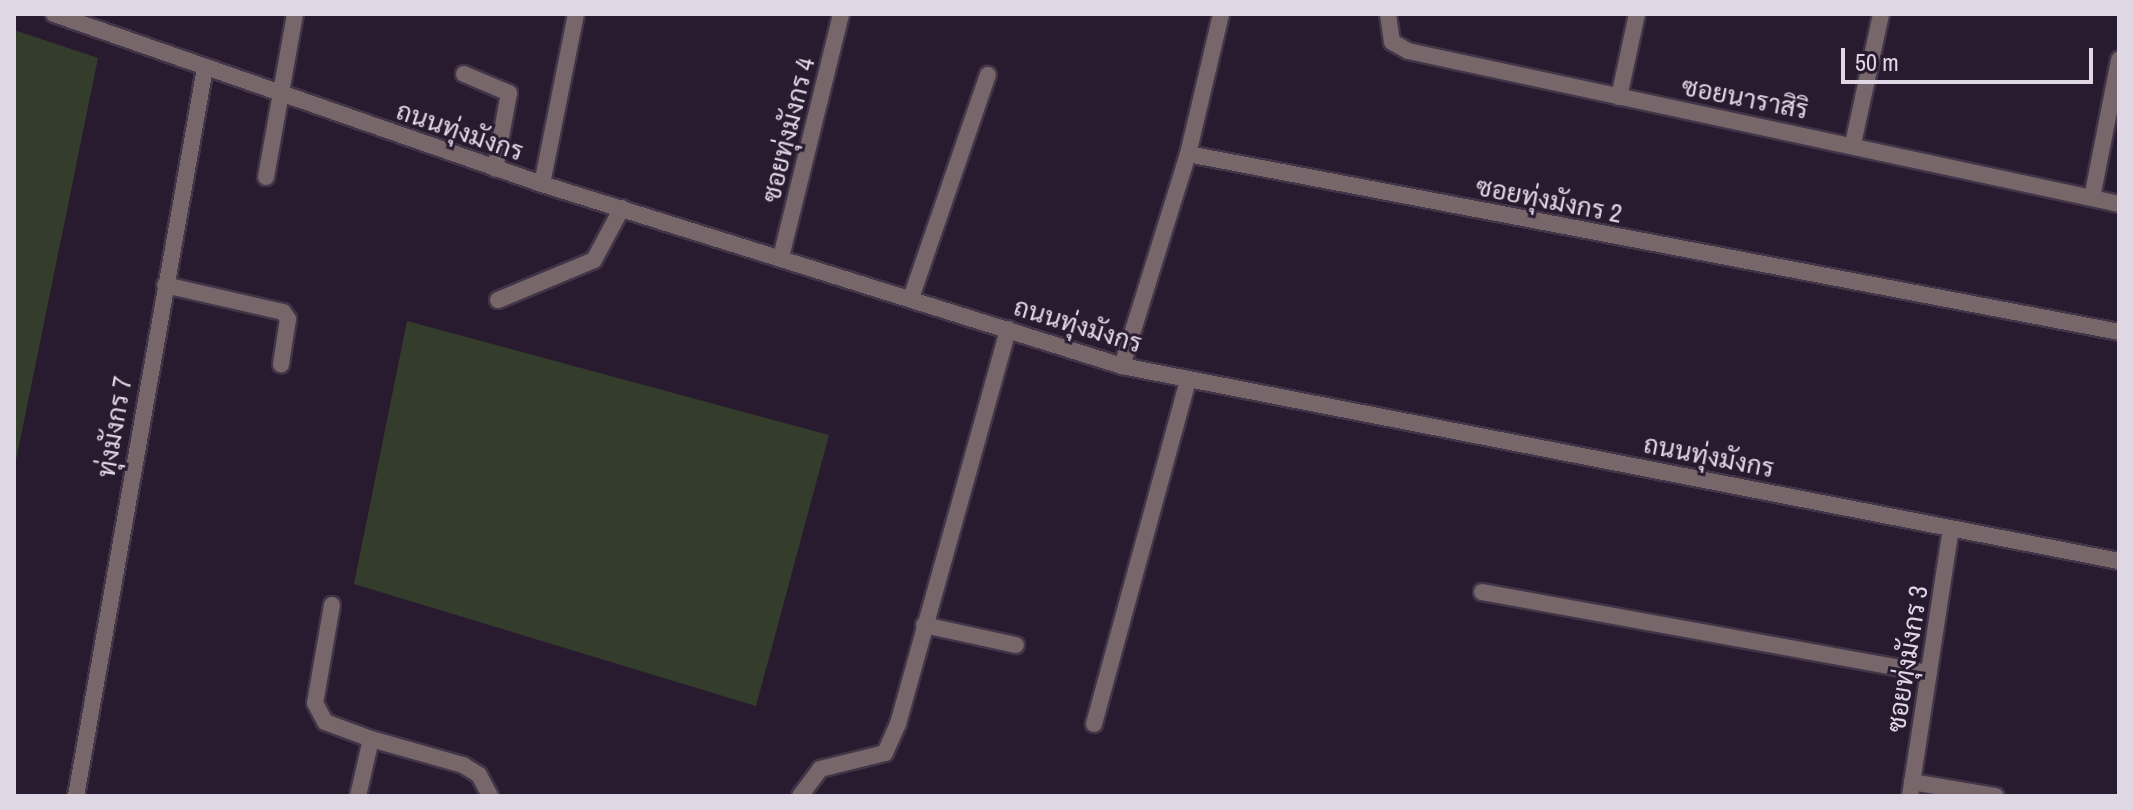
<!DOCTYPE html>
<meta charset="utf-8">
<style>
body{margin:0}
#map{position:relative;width:2133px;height:810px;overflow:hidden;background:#281b2f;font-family:"Archivo Narrow",Sarabun,sans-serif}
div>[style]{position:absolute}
.green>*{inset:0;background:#343d2c}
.roads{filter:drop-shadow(2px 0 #423548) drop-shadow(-2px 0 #423548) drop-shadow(0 2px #423548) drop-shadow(0 -2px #423548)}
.service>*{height:16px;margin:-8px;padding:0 8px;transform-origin:8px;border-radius:8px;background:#77676b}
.minor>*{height:16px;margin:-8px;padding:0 8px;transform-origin:8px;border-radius:8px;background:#77676b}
.tertiary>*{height:16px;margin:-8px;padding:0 8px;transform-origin:8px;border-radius:8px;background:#77676b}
span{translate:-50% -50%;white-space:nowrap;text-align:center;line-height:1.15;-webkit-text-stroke:6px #281b2f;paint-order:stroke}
.street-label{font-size:26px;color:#e0d7e5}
.frame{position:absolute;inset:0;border:16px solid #e0d7e5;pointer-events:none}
.scale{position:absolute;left:1841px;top:48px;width:252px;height:36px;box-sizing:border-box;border:4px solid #e0d7e5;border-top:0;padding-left:10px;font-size:24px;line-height:28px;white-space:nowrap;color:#e0d7e5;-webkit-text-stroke:6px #281b2f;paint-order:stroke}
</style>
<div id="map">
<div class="green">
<i style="clip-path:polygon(14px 30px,98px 58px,14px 470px)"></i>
<i style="clip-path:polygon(407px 321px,829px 435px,756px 706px,354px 584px)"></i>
</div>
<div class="roads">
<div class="service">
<i style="left:464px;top:74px;width:49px;rotate:22.9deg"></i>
<i style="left:509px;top:93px;width:77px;rotate:100.4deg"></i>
<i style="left:911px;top:298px;width:236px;rotate:-71deg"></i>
<i style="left:1482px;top:592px;width:454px;rotate:10.3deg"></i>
<i style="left:332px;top:605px;width:99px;rotate:99.8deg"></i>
<i style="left:315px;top:703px;width:21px;rotate:62deg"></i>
<i style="left:325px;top:722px;width:49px;rotate:20.3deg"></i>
<i style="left:371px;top:739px;width:58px;rotate:102.8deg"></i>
<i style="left:1094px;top:724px;width:356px;rotate:-74.7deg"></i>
<i style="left:371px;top:739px;width:96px;rotate:15.8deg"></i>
<i style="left:463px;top:765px;width:19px;rotate:32deg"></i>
<i style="left:479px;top:775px;width:24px;rotate:62deg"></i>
</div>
<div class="minor">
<i style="left:1388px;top:14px;width:28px;rotate:82deg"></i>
<i style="left:1392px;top:42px;width:18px;rotate:29deg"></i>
<i style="left:1408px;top:51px;width:727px;rotate:12.14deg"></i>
<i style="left:1619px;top:97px;width:85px;rotate:-77.8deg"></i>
<i style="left:1853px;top:144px;width:133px;rotate:-77.8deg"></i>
<i style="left:1188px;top:154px;width:144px;rotate:-76.7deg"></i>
<i style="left:266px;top:177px;width:166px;rotate:-79.9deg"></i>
<i style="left:542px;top:184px;width:173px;rotate:-78.7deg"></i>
<i style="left:2092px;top:198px;width:141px;rotate:-78.9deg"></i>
<i style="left:781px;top:257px;width:250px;rotate:-76.1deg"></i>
<i style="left:165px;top:285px;width:121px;rotate:12.9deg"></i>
<i style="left:283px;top:312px;width:9px;rotate:54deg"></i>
<i style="left:288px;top:319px;width:46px;rotate:98.8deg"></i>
<i style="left:498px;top:300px;width:104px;rotate:-22.6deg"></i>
<i style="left:594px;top:260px;width:59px;rotate:-61.7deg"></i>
<i style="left:1122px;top:366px;width:222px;rotate:-72.7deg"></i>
<i style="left:1188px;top:154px;width:948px;rotate:10.82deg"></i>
<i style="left:924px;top:625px;width:94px;rotate:12.3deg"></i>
<i style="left:1912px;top:782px;width:85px;rotate:9.5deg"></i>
<i style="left:76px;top:796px;width:739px;rotate:-79.95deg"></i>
<i style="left:800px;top:796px;width:34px;rotate:-53deg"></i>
<i style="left:820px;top:769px;width:67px;rotate:-13.8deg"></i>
<i style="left:885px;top:753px;width:32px;rotate:-66deg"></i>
<i style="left:898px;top:724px;width:410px;rotate:-74.4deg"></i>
<i style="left:1910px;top:796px;width:270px;rotate:-81.3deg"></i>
</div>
<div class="tertiary">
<i style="left:54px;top:14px;width:517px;rotate:19.21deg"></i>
<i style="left:542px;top:184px;width:608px;rotate:17.42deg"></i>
<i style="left:1122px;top:366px;width:1016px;rotate:11.07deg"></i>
</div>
</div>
<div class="street-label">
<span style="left:1745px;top:98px;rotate:11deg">ซอยนาราสิริ</span>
<span style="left:788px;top:130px;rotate:-76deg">ซอยทุ่งมังกร 4</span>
<span style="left:460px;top:131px;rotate:19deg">ถนนทุ่งมังกร</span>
<span style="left:1549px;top:200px;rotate:11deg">ซอยทุ่งมังกร 2</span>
<span style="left:1078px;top:325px;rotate:17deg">ถนนทุ่งมังกร</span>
<span style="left:114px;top:427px;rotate:-80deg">ทุ่งมังกร 7</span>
<span style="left:1709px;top:456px;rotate:11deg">ถนนทุ่งมังกร</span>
<span style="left:1907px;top:659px;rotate:-81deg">ซอยทุ่งมังกร 3</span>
</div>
<div class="frame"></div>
<div class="scale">50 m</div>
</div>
